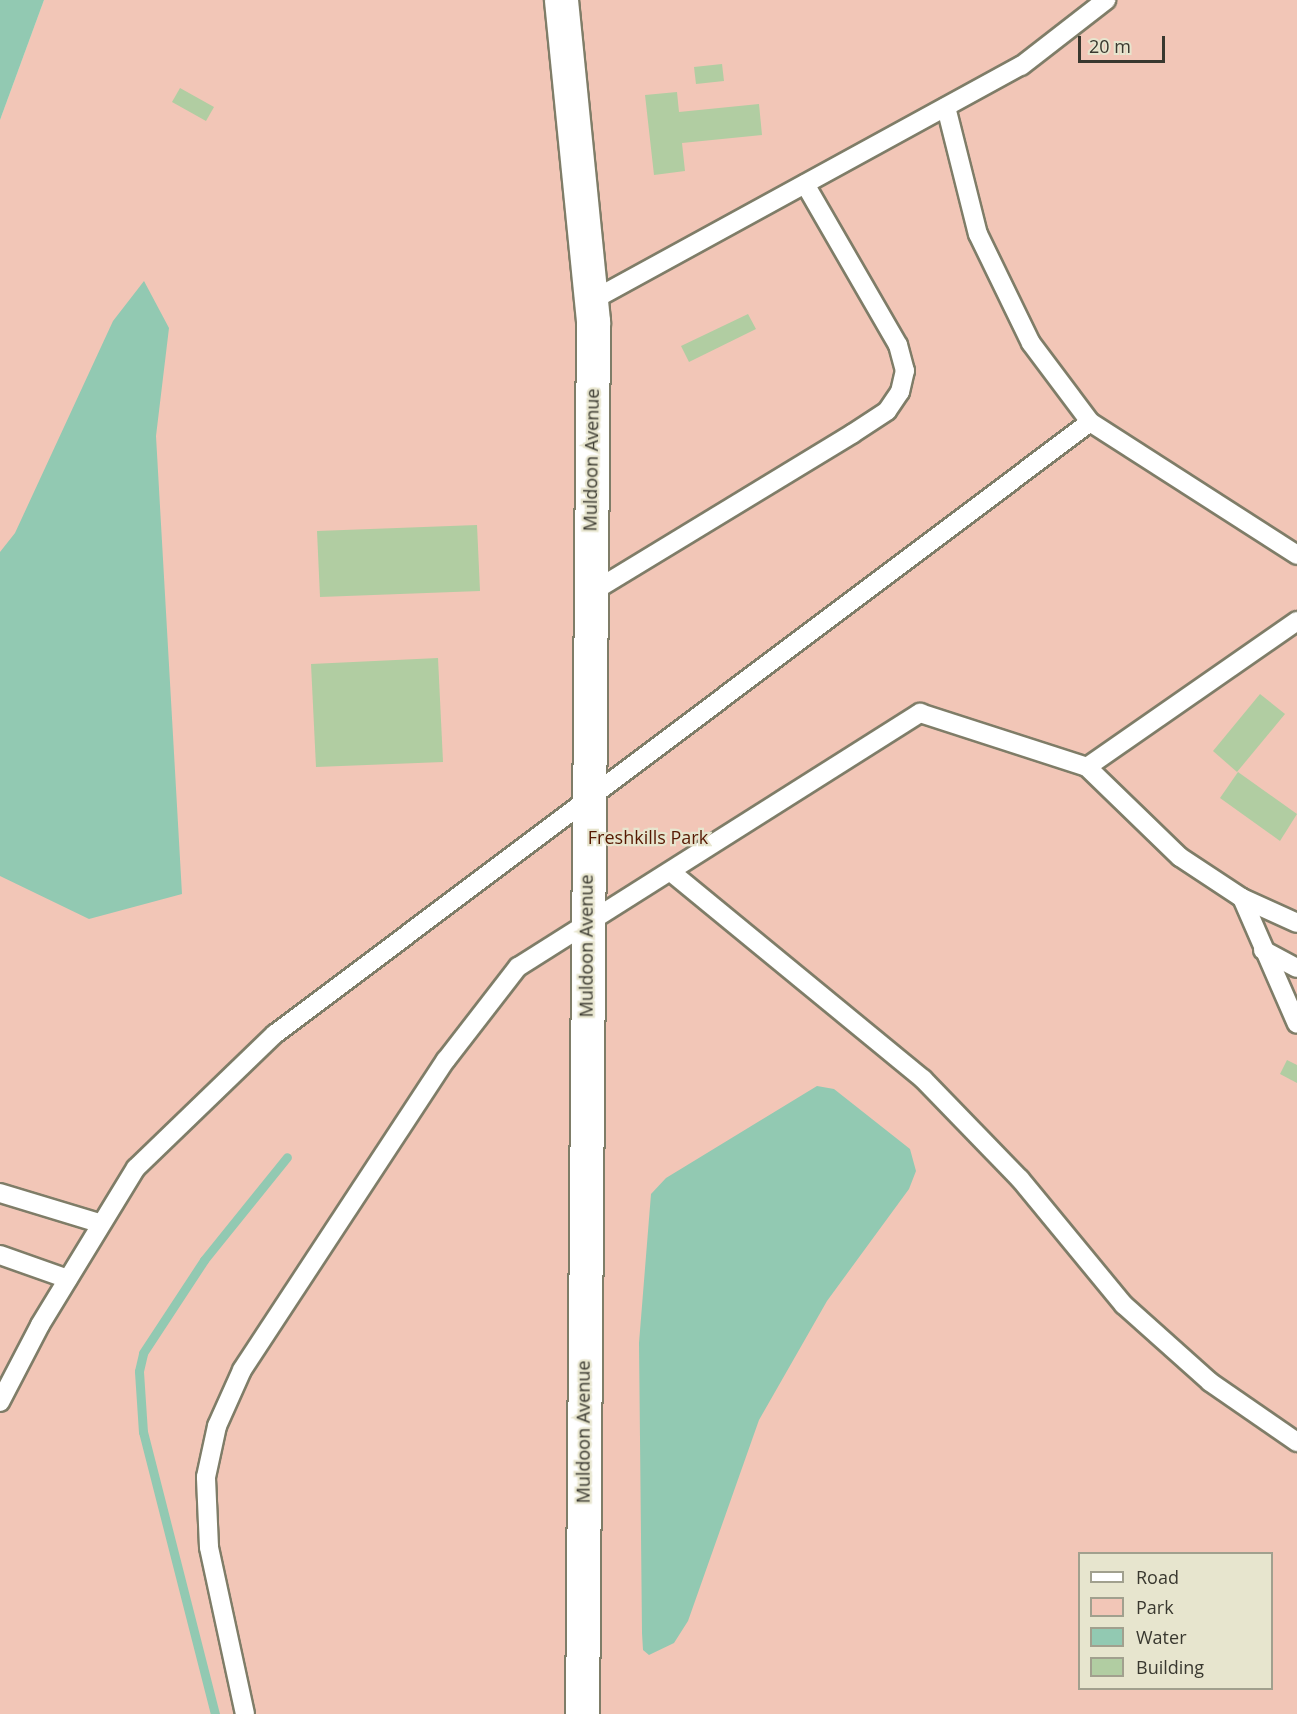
<!DOCTYPE html>
<style>
body{margin:0}
#map{position:relative;width:1297px;height:1714px;overflow:hidden;background:#e7e5ce;font-family:"Open Sans",sans-serif}
div>[style]{position:absolute}
.green>*{inset:0;background:#f2c6b7}
.water>*{inset:0;background:#92c9b2}
.stream>*{height:9px;margin:-4.5px;padding:0 4.5px;transform-origin:4.5px;border-radius:4.5px;background:#92c9b2}
.building>*{inset:0;background:#b1cda2}
.roads{filter:drop-shadow(2px 0 #7f7d68) drop-shadow(-2px 0 #7f7d68) drop-shadow(0 2px #7f7d68) drop-shadow(0 -2px #7f7d68)}
.lane>*{height:18px;margin:-9px;padding:0 9px;transform-origin:9px;border-radius:9px;background:#fff}
.street>*{height:33px;margin:-16.5px;padding:0 16.5px;transform-origin:16.5px;border-radius:16.5px;background:#fff}
span{translate:-50% -50%;white-space:nowrap;text-align:center;line-height:1.15;-webkit-text-stroke:4.5px #e7e5ce;paint-order:stroke}
.street-label{font-size:18px;color:#39382f}
.park-label{font-size:18px;color:#561902}
.legend{position:absolute;left:1078px;top:1552px;width:195px;height:138px;box-sizing:border-box;background:#e7e5ce;border:2px solid #a1a08e;margin:0;padding:8px 10px;list-style:none;font-size:18px;color:#39382f}
.legend li{display:flex;align-items:center;gap:12px;height:30px}
.legend b{width:30px;border:2px solid #a1a08e}
.scale{position:absolute;left:1078px;top:36px;width:87px;height:27px;box-sizing:border-box;border:3px solid #39382f;border-top:0;padding-left:8px;font-size:18px;line-height:21px;white-space:nowrap;color:#39382f;-webkit-text-stroke:4px #e7e5ce;paint-order:stroke}
</style>
<div id="map">
<div class="green">
<i style="clip-path:polygon(evenodd,44px 0,1297px 0,1297px 1714px,0 1714px,0 120px,44px 0,1080px 1554px,1272px 1554px,1272px 1688px,1080px 1688px,1080px 1554px)"></i>
</div>
<div class="water">
<i style="clip-path:polygon(0 0,44px 0,0 120px)"></i>
<i style="clip-path:polygon(144px 281px,169px 328px,156px 436px,182px 894px,89px 919px,0 876px,0 552px,15px 533px,113px 321px)"></i>
<i style="clip-path:polygon(817px 1086px,834px 1089px,910px 1149px,916px 1171px,909px 1189px,827px 1301px,759px 1420px,688px 1621px,674px 1643px,649px 1655px,643px 1650px,642px 1633px,639px 1343px,651px 1194px,666px 1178px)"></i>
</div>
<div class="stream">
<i style="left:215px;top:1714px;width:291px;rotate:-104.3deg"></i>
<i style="left:143px;top:1432px;width:61px;rotate:-93.8deg"></i>
<i style="left:139px;top:1371px;width:18px;rotate:-77deg"></i>
<i style="left:143px;top:1353px;width:111px;rotate:-56.7deg"></i>
<i style="left:204px;top:1260px;width:132px;rotate:-51.1deg"></i>
</div>
<div class="building">
<i style="clip-path:polygon(722px 64px,724px 81px,696px 84px,694px 67px)"></i>
<i style="clip-path:polygon(180px 88px,214px 107px,206px 121px,172px 102px)"></i>
<i style="clip-path:polygon(677px 92px,679px 112px,759px 104px,762px 135px,682px 143px,685px 171px,654px 175px,645px 95px)"></i>
<i style="clip-path:polygon(748px 314px,756px 329px,689px 362px,681px 346px)"></i>
<i style="clip-path:polygon(477px 525px,480px 591px,320px 597px,317px 531px)"></i>
<i style="clip-path:polygon(438px 658px,443px 762px,316px 767px,311px 664px)"></i>
<i style="clip-path:polygon(1260px 694px,1285px 714px,1237px 772px,1213px 751px)"></i>
<i style="clip-path:polygon(1238px 772px,1297px 814px,1280px 841px,1220px 798px)"></i>
<i style="clip-path:polygon(1287px 1060px,1297px 1065px,1297px 1083px,1280px 1074px)"></i>
</div>
<div class="roads">
<div class="lane">
<i style="left:946px;top:107px;width:131px;rotate:75.9deg"></i>
<i style="left:978px;top:234px;width:121px;rotate:64.1deg"></i>
<i style="left:1031px;top:343px;width:99px;rotate:53.2deg"></i>
<i style="left:1090px;top:422px;width:246px;rotate:32.7deg"></i>
<i style="left:591px;top:301px;width:490px;rotate:-28.7deg"></i>
<i style="left:1021px;top:66px;width:108px;rotate:-37.8deg"></i>
<i style="left:589px;top:594px;width:308px;rotate:-31.3deg"></i>
<i style="left:852px;top:434px;width:42px;rotate:-33.3deg"></i>
<i style="left:887px;top:411px;width:23px;rotate:-56deg"></i>
<i style="left:900px;top:392px;width:22px;rotate:-77deg"></i>
<i style="left:905px;top:371px;width:27px;rotate:-105deg"></i>
<i style="left:898px;top:345px;width:186px;rotate:-120deg"></i>
<i style="left:1087px;top:767px;width:129px;rotate:44.1deg"></i>
<i style="left:1180px;top:857px;width:74px;rotate:33.5deg"></i>
<i style="left:1242px;top:898px;width:60px;rotate:24.4deg"></i>
<i style="left:671px;top:872px;width:326px;rotate:39.4deg"></i>
<i style="left:923px;top:1079px;width:139px;rotate:45.9deg"></i>
<i style="left:1020px;top:1179px;width:163px;rotate:50.5deg"></i>
<i style="left:1124px;top:1305px;width:115px;rotate:41.8deg"></i>
<i style="left:1210px;top:1382px;width:106px;rotate:34.6deg"></i>
<i style="left:1242px;top:898px;width:137px;rotate:66.4deg"></i>
<i style="left:1263px;top:950px;width:38px;rotate:28deg"></i>
<i style="left:0;top:1193px;width:103px;rotate:16.9deg"></i>
<i style="left:0;top:1255px;width:72px;rotate:19.4deg"></i>
<i style="left:0;top:1402px;width:87px;rotate:-62.5deg"></i>
<i style="left:40px;top:1325px;width:184px;rotate:-58.6deg"></i>
<i style="left:136px;top:1168px;width:193px;rotate:-44deg"></i>
<i style="left:275px;top:1034px;width:1019px;rotate:-36.9deg"></i>
<i style="left:245px;top:1714px;width:171px;rotate:-102.2deg"></i>
<i style="left:209px;top:1547px;width:70px;rotate:-92.5deg"></i>
<i style="left:206px;top:1477px;width:52px;rotate:-77.8deg"></i>
<i style="left:217px;top:1426px;width:61px;rotate:-65.9deg"></i>
<i style="left:242px;top:1370px;width:371px;rotate:-56.7deg"></i>
<i style="left:446px;top:1060px;width:118px;rotate:-52.3deg"></i>
<i style="left:518px;top:967px;width:476px;rotate:-32.3deg"></i>
<i style="left:920px;top:713px;width:176px;rotate:17.9deg"></i>
<i style="left:1087px;top:767px;width:256px;rotate:-34.8deg"></i>
</div>
<div class="street">
<i style="left:561px;top:0;width:323px;rotate:84.3deg"></i>
<i style="left:593px;top:321px;width:1393px;rotate:90.45deg"></i>
</div>
</div>
<div class="street-label">
<span style="left:591px;top:460px;rotate:-89deg">Muldoon Avenue</span>
<span style="left:586px;top:946px;rotate:-90deg">Muldoon Avenue</span>
<span style="left:583px;top:1432px;rotate:-90deg">Muldoon Avenue</span>
</div>
<div class="park-label">
<span style="left:648px;top:837px">Freshkills Park</span>
</div>
<ul class="legend">
<li><b style="height:8px;background:#fff"></b>Road</li>
<li><b style="height:16px;background:#f2c6b7"></b>Park</li>
<li><b style="height:16px;background:#92c9b2"></b>Water</li>
<li><b style="height:16px;background:#b1cda2"></b>Building</li>
</ul>
<div class="scale">20 m</div>
</div>
